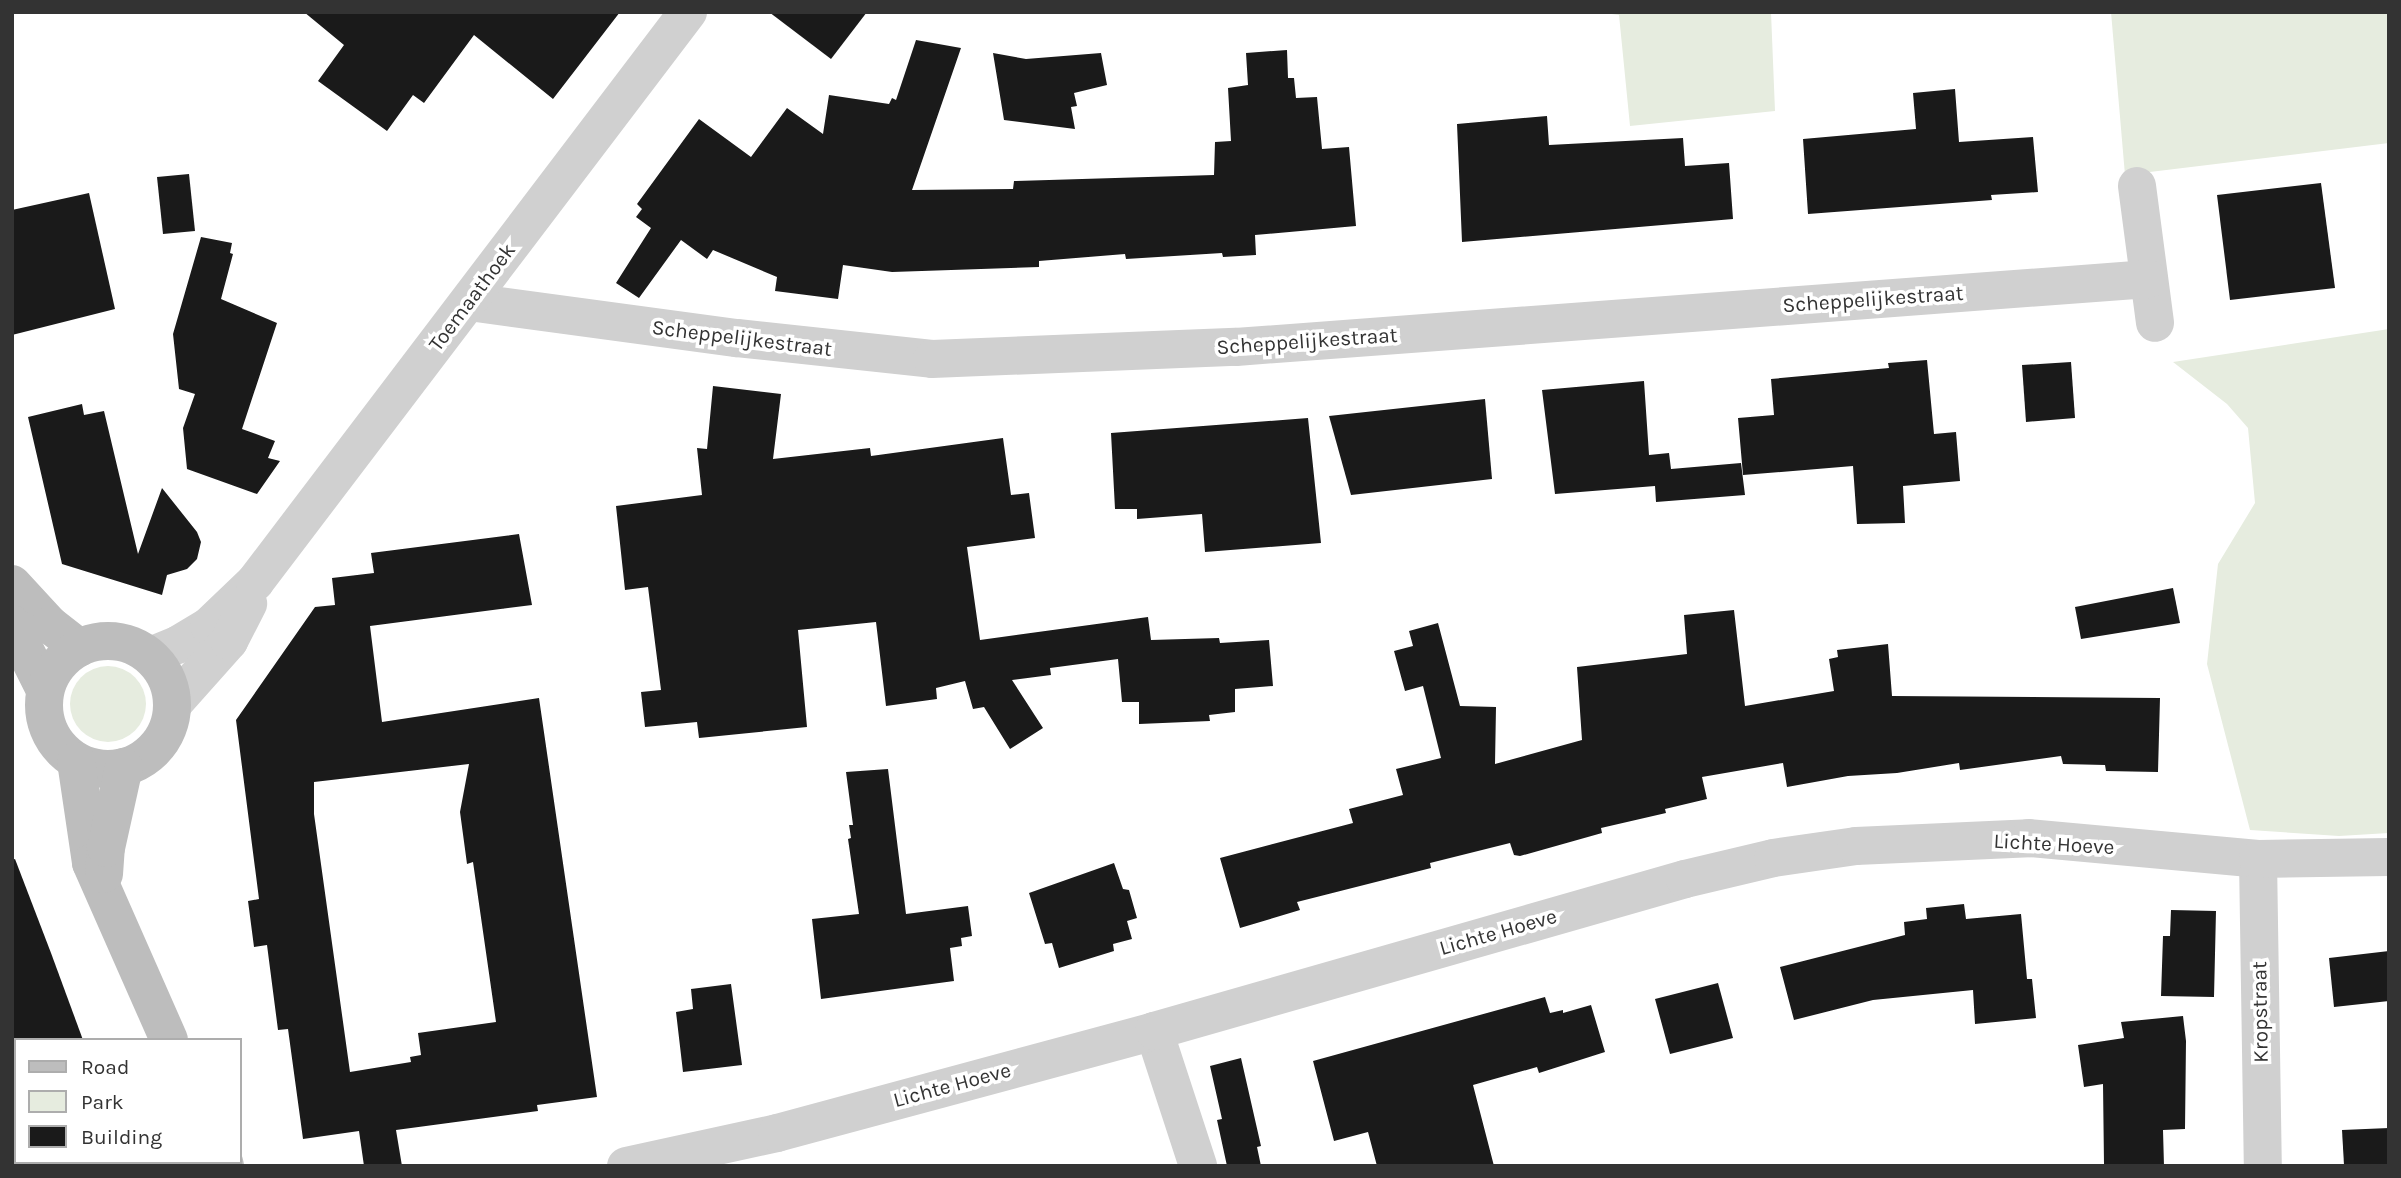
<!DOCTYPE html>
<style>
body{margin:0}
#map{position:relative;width:2401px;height:1178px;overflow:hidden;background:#fff;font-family:Karla,sans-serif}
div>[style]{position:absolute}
.green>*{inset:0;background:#e6ecdf}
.round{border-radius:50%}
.building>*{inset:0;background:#1a1a1a}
.street>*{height:38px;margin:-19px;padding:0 19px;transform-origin:19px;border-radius:19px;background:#d0d0d0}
.secondary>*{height:38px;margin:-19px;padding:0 19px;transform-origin:19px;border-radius:19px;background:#bdbdbd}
.secondary>.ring{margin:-19px;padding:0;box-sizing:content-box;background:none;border:38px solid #bdbdbd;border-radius:50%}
span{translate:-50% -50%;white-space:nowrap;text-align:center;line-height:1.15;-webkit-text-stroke:7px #fff;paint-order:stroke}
.street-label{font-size:21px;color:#333}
.frame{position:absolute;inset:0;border:14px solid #333;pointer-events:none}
.legend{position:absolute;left:14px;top:1038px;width:228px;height:126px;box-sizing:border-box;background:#fff;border:2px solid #adadad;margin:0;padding:9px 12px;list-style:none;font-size:21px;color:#333}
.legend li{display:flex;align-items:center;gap:14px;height:35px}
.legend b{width:35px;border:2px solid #adadad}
</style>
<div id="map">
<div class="green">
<i style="clip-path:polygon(1597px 12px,1771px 12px,1775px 111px,1630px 126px,1619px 15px)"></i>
<i style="clip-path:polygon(2111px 12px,2389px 12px,2389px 143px,2125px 175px)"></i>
<i style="clip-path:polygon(2389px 329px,2389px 833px,2339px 836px,2250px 830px,2207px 664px,2218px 564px,2255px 503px,2248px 428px,2227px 404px,2173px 362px)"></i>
<i class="round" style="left:70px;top:666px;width:76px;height:76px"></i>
</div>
<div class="building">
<i style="clip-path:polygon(304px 12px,620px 12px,553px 99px,474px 35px,424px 103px,413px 95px,387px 131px,318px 81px,344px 45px)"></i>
<i style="clip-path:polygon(769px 12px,867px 12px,831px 59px)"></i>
<i style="clip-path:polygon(916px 40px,961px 48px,912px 190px,1013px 189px,1014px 181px,1214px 175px,1215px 142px,1231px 141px,1228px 88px,1248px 85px,1246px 53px,1287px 50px,1288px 78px,1294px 78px,1296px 98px,1317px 97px,1322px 149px,1349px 147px,1356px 226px,1255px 235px,1256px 255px,1223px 257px,1222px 253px,1126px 259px,1125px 254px,1039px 261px,1039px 267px,892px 272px,843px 265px,838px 299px,775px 291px,777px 277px,713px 250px,707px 259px,681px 240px,639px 298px,616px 283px,651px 228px,636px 217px,642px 209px,637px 204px,699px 119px,751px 157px,787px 108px,823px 134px,829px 95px,889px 104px,892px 98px,896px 100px)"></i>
<i style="clip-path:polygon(993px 53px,1026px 59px,1101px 53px,1107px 85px,1074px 93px,1077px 106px,1071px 107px,1075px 129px,1004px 120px)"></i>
<i style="clip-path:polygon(1955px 89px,1959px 142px,2033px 137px,2038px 192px,1991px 195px,1992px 200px,1808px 214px,1803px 139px,1916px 129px,1913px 93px)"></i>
<i style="clip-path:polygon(1547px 116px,1549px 145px,1683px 138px,1685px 166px,1729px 163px,1733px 219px,1462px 242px,1457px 124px)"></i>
<i style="clip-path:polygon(189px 174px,195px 231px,163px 234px,157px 177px)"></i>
<i style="clip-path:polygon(2321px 183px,2335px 288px,2230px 300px,2217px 195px)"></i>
<i style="clip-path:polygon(89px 193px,115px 309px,12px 335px,12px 210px)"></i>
<i style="clip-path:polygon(201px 237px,232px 243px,230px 253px,233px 254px,221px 299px,277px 323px,242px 429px,275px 441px,268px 458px,280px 461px,257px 494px,187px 469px,183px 428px,195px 394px,179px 389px,173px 334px)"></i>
<i style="clip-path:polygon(1927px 360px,1934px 434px,1956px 432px,1960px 481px,1903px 486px,1905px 523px,1857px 524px,1853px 466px,1743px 475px,1738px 418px,1774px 415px,1771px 379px,1889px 368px,1888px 363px)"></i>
<i style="clip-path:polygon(2071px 362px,2075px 418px,2026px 422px,2022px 365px)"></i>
<i style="clip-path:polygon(1644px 381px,1649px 455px,1669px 453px,1671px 469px,1741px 463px,1745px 495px,1656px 502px,1655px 486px,1555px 494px,1542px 390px)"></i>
<i style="clip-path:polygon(713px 386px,781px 394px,773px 459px,870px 448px,871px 456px,1003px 438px,1011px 495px,1029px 493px,1035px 538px,967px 547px,980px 640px,1148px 617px,1151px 640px,1219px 638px,1220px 643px,1269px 640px,1273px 686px,1235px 689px,1235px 712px,1209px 715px,1210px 721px,1139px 724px,1139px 702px,1122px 702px,1118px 659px,1050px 668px,1051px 675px,1012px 680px,1043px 728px,1010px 749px,984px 707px,973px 709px,965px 681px,936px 688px,937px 699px,886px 706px,876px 622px,798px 630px,807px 727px,699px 738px,697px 722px,645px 727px,641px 692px,661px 690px,648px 587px,625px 590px,616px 506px,702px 495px,697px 448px,707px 449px)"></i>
<i style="clip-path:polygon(1485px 399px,1492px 479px,1351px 495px,1329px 416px)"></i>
<i style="clip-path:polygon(82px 404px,84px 415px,104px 411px,138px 554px,162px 488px,197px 532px,201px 542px,197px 559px,187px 569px,167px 575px,162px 595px,62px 564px,28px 417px)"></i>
<i style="clip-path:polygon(1308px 418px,1321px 543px,1205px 552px,1202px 514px,1137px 519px,1137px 509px,1115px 509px,1111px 433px)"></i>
<i style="clip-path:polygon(evenodd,519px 534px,532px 605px,370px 626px,382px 722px,539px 698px,597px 1097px,537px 1105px,538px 1111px,396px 1130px,402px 1166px,364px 1166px,359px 1131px,303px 1139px,288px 1029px,278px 1030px,267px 945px,254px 947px,248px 901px,259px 899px,236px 720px,315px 607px,335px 605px,332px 578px,374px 573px,371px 553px,519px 534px,469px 764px,460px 812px,467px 864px,473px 862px,496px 1022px,418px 1033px,421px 1055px,410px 1057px,411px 1062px,350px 1072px,314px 814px,314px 782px,469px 764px)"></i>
<i style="clip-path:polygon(2173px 588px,2180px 623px,2081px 639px,2075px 607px)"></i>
<i style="clip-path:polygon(1734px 610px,1745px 706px,1834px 691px,1829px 659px,1838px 657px,1837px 650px,1888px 644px,1892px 696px,2160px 698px,2158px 772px,2106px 771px,2105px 765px,2063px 764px,2061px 756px,1960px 770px,1959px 763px,1897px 773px,1848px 776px,1787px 787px,1783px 763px,1702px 777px,1707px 799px,1665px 809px,1666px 813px,1601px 828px,1602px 833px,1520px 856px,1514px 855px,1510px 843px,1430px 863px,1431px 868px,1297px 902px,1300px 910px,1240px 928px,1220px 858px,1353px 823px,1349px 809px,1403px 795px,1396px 769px,1441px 758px,1423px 686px,1405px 691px,1394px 651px,1413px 646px,1409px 631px,1438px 623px,1460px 706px,1496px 707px,1495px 764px,1582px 740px,1577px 667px,1687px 654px,1684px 615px)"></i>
<i style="clip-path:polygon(888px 769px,906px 914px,968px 906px,972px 936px,961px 938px,962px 946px,950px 948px,954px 981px,821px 999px,812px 919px,859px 914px,848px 839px,851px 838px,849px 825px,853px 825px,846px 772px)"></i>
<i style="clip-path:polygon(15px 859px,51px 953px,83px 1040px,12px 1040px,12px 860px)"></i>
<i style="clip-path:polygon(1114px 863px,1123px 889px,1129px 890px,1137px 918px,1127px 921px,1132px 939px,1113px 944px,1114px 951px,1059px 968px,1052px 943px,1045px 944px,1029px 893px)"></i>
<i style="clip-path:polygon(1964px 904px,1966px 919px,2021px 914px,2027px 979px,2032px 979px,2036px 1018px,1975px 1024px,1973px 990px,1873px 1000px,1794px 1020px,1780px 967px,1905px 935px,1904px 922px,1927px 919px,1926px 908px)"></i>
<i style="clip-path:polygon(2171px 910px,2216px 911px,2214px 997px,2161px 996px,2163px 936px,2170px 936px)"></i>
<i style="clip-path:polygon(2389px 951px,2389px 1001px,2334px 1007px,2329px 958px)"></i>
<i style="clip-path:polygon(1718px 983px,1733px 1038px,1670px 1054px,1655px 999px)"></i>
<i style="clip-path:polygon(731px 984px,742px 1065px,683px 1072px,676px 1012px,693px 1009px,691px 989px)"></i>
<i style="clip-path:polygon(1545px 997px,1550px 1013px,1563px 1010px,1563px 1013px,1591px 1005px,1605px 1052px,1539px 1073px,1537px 1067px,1473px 1085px,1494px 1166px,1377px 1166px,1368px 1132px,1334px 1141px,1313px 1061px)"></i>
<i style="clip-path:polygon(2183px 1016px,2186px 1041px,2185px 1129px,2163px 1130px,2164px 1166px,2104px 1165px,2103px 1084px,2084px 1087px,2078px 1045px,2124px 1038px,2121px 1022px)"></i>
<i style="clip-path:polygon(1241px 1058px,1261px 1146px,1257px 1147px,1261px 1166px,1227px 1166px,1217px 1120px,1222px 1119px,1210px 1066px)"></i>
<i style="clip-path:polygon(2389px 1128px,2389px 1164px,2344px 1165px,2342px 1130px)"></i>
</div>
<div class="street">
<i style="left:2137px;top:186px;width:138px;rotate:82.5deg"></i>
<i style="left:469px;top:302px;width:270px;rotate:7.7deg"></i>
<i style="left:737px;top:338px;width:196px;rotate:6.1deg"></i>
<i style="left:932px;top:359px;width:304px;rotate:-2.3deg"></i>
<i style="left:1236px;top:347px;width:915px;rotate:-4.26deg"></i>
<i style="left:150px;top:656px;width:31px;rotate:-22deg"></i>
<i style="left:179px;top:644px;width:35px;rotate:-31deg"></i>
<i style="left:209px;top:626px;width:64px;rotate:-43.7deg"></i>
<i style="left:255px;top:582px;width:716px;rotate:-52.78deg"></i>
<i style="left:172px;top:705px;width:86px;rotate:-48.3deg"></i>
<i style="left:229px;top:641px;width:42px;rotate:-62.8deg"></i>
<i style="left:2258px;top:859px;width:307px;rotate:89.1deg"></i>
<i style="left:1154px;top:1031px;width:142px;rotate:71.9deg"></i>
<i style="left:12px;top:1142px;width:4px"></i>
<i style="left:626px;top:1166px;width:155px;rotate:-12.3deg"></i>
<i style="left:777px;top:1133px;width:391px;rotate:-15.1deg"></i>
<i style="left:1154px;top:1031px;width:552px;rotate:-15.97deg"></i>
<i style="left:1685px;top:879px;width:90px;rotate:-13.4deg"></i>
<i style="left:1773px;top:858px;width:84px;rotate:-8.2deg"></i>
<i style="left:1856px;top:846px;width:173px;rotate:-2.6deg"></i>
<i style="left:2029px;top:838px;width:230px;rotate:5.2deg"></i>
<i style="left:2258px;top:859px;width:131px;rotate:-0.9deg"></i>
</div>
<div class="secondary">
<i style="left:12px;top:584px;width:56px;rotate:47.2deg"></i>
<i style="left:50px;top:625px;width:37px;rotate:38deg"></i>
<i style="left:12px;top:624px;width:74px;rotate:63.4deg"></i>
<i class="ring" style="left:44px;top:641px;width:90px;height:90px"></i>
<i style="left:76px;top:761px;width:103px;rotate:81.6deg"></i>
<i style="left:91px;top:863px;width:193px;rotate:66.2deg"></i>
<i style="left:104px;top:874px;width:26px;rotate:-86deg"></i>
<i style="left:106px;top:848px;width:83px;rotate:-77.5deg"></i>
<i style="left:224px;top:1162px;width:4px;rotate:76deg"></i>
</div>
<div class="street-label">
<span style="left:472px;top:297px;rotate:-53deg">Toemaathoek</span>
<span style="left:1873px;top:299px;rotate:-4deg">Scheppelijkestraat</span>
<span style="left:742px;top:338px;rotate:7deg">Scheppelijkestraat</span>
<span style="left:1307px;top:341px;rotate:-4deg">Scheppelijkestraat</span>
<span style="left:2054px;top:844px;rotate:3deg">Lichte Hoeve</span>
<span style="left:1498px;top:932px;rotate:-16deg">Lichte Hoeve</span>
<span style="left:2260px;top:1012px;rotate:-91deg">Kropstraat</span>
<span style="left:952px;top:1085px;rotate:-15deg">Lichte Hoeve</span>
</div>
<div class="frame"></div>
<ul class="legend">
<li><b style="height:9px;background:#bdbdbd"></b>Road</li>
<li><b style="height:19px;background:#e6ecdf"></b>Park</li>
<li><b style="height:19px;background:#1a1a1a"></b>Building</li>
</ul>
</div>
